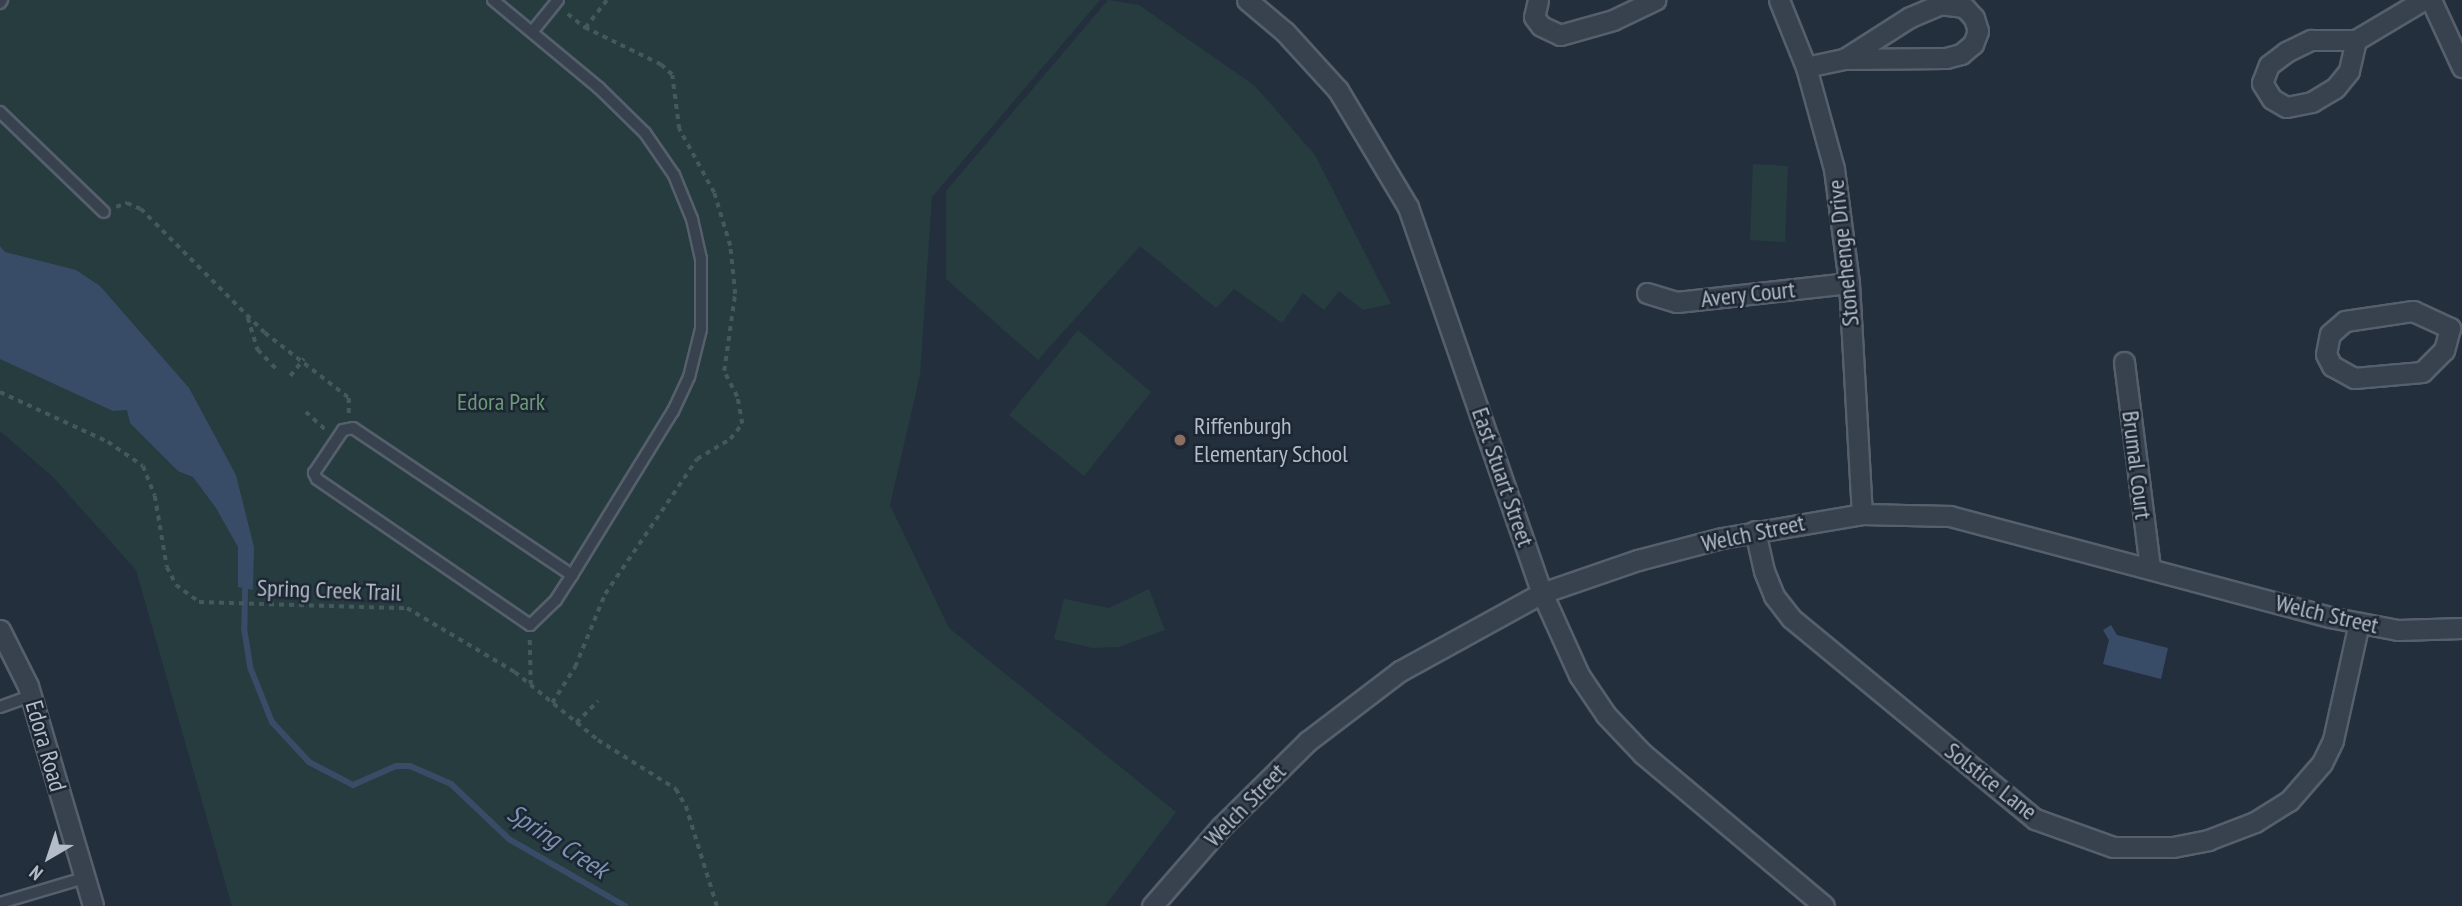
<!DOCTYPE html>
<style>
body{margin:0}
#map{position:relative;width:2462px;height:906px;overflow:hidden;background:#242f3e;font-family:"PT Sans Narrow",sans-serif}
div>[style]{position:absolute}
.green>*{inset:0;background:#263c3f}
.water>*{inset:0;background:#394c67}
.stream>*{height:6px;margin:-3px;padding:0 3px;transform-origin:3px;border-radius:3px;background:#394c67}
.path>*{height:3.5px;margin-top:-1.75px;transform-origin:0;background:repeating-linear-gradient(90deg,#44595c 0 5px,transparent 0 10px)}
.roads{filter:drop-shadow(2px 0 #565f6c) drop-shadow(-2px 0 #565f6c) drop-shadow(0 2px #565f6c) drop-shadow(0 -2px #565f6c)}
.lane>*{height:10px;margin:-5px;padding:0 5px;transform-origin:5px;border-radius:5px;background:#38414e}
.street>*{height:19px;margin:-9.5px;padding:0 9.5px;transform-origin:9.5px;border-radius:9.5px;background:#38414e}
.dots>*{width:19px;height:19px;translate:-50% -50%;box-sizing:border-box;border:4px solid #1d2633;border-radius:50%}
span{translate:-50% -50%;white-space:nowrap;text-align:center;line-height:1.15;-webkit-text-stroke:5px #1d2633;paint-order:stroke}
.street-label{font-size:24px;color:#b4bcc9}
.park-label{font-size:24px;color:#6b9a76}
.poi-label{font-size:24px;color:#b4bcc9}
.left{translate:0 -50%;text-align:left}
.water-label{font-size:26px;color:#7c92b1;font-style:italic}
.north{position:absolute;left:14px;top:822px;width:70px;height:70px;-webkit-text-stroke:5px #1d2633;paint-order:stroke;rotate:219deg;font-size:19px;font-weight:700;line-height:28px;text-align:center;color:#b4bcc9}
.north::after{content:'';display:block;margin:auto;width:24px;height:32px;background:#b4bcc9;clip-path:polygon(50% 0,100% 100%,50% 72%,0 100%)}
</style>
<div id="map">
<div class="green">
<i style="clip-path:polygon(0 0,1100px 0,932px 197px,920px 375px,890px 505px,949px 628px,1176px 812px,1105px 906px,232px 906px,136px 570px,53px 477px,0 431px)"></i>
<i style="clip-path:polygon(1108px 0,1139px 5px,1255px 86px,1315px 155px,1391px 304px,1363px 310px,1339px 291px,1324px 310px,1303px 293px,1282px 323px,1234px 289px,1216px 308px,1140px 246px,1038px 360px,946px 279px,946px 191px)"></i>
<i style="clip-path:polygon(1753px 164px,1788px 166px,1785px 242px,1750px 240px)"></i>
<i style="clip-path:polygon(1078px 330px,1151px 392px,1084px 476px,1009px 415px)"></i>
<i style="clip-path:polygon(1149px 589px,1165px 630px,1119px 647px,1092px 648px,1054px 639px,1064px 599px,1109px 608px)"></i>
</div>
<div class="water">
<i style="clip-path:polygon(0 246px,5px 252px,76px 270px,100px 286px,189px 388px,236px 475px,254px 547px,253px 590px,238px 587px,238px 547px,216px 508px,193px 477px,178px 471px,130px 423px,127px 410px,113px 411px,0 359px)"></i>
<i style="clip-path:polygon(2111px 625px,2117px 635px,2168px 648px,2161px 679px,2103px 664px,2109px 640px,2103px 630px)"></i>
</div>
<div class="stream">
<i style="left:245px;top:589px;width:39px;rotate:91deg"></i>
<i style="left:244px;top:628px;width:39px;rotate:81deg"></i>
<i style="left:250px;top:667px;width:59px;rotate:68.2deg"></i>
<i style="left:272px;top:722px;width:54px;rotate:47.2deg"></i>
<i style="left:309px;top:762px;width:50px;rotate:27.6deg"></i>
<i style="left:353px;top:785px;width:47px;rotate:-23.8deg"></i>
<i style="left:396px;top:766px;width:14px"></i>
<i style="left:410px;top:766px;width:45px;rotate:23.7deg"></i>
<i style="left:451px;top:784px;width:80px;rotate:43.5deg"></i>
<i style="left:509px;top:839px;width:134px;rotate:30deg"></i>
</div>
<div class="path">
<i style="left:568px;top:14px;width:22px;rotate:39deg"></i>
<i style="left:116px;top:207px;width:12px;rotate:-20deg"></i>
<i style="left:127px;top:203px;width:15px;rotate:23deg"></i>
<i style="left:141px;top:209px;width:175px;rotate:45deg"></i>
<i style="left:265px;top:333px;width:106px;rotate:37.7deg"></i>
<i style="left:349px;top:398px;width:16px;rotate:90deg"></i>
<i style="left:248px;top:318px;width:34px;rotate:73deg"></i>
<i style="left:258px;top:350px;width:30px;rotate:46deg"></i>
<i style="left:290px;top:376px;width:22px;rotate:-51deg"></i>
<i style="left:0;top:392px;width:119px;rotate:24.8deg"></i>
<i style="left:108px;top:442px;width:42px;rotate:34.4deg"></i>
<i style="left:143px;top:466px;width:32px;rotate:68deg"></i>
<i style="left:155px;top:496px;width:72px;rotate:80.4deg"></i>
<i style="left:167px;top:567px;width:20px;rotate:63deg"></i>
<i style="left:176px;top:585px;width:29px;rotate:36deg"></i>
<i style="left:199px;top:602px;width:208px;rotate:1.7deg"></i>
<i style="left:407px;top:608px;width:126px;rotate:30.7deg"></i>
<i style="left:515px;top:672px;width:107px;rotate:39.3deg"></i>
<i style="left:598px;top:740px;width:92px;rotate:32.1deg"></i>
<i style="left:676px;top:789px;width:20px;rotate:60deg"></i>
<i style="left:686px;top:806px;width:105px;rotate:72.8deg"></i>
<i style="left:306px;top:412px;width:28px;rotate:42deg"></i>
<i style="left:530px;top:640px;width:44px;rotate:88.7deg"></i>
<i style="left:552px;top:703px;width:43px;rotate:-57.4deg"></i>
<i style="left:575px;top:667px;width:79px;rotate:-67.7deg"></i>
<i style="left:605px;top:594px;width:163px;rotate:-55.7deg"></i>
<i style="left:697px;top:459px;width:39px;rotate:-31deg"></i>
<i style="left:730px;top:439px;width:19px;rotate:-51deg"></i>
<i style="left:742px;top:424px;width:27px;rotate:-100deg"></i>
<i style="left:737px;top:397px;width:29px;rotate:-117deg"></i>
<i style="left:724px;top:371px;width:78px;rotate:-81.9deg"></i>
<i style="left:735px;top:294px;width:48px;rotate:-95.9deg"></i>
<i style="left:730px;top:246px;width:55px;rotate:-106.8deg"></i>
<i style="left:714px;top:193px;width:73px;rotate:-118.7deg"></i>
<i style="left:679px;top:129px;width:54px;rotate:-97.4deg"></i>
<i style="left:672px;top:75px;width:15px;rotate:-138deg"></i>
<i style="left:661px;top:65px;width:85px;rotate:-154deg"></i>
<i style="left:585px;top:28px;width:36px;rotate:-52deg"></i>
<i style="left:576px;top:723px;width:31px;rotate:-45deg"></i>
</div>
<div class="roads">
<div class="lane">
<i style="left:493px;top:0;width:138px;rotate:39.7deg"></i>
<i style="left:599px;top:88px;width:64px;rotate:44.4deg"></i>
<i style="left:645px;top:133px;width:51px;rotate:55.4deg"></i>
<i style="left:674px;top:175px;width:48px;rotate:67.8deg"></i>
<i style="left:692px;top:219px;width:41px;rotate:77.3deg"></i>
<i style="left:701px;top:259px;width:70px;rotate:90deg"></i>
<i style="left:701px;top:329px;width:49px;rotate:104deg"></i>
<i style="left:689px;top:377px;width:38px;rotate:115deg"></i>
<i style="left:673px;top:411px;width:9px;rotate:122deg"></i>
<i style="left:668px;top:419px;width:183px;rotate:121.6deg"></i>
<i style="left:572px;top:575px;width:30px;rotate:123deg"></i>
<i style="left:556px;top:600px;width:36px;rotate:136deg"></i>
<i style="left:530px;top:625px;width:258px;rotate:-145.6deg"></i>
<i style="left:317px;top:479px;width:7px;rotate:-117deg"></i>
<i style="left:314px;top:473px;width:52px;rotate:-56deg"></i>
<i style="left:343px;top:430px;width:10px;rotate:-11deg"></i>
<i style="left:353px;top:428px;width:264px;rotate:33.9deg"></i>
<i style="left:0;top:3px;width:4px;rotate:-56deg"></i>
<i style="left:532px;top:32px;width:41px;rotate:-50.9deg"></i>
<i style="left:0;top:112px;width:144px;rotate:43.9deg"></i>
<i style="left:0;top:707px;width:33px;rotate:-20deg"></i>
<i style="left:0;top:903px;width:88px;rotate:-16.6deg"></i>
</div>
<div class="street">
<i style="left:1247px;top:0;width:50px;rotate:40.1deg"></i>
<i style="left:1285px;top:32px;width:79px;rotate:47.6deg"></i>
<i style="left:1338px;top:90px;width:136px;rotate:59.1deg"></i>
<i style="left:1408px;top:207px;width:409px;rotate:70.9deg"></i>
<i style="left:1542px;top:593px;width:90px;rotate:65.7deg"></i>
<i style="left:1579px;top:675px;width:48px;rotate:56deg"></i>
<i style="left:1606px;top:715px;width:54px;rotate:46.5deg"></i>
<i style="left:1643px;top:754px;width:236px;rotate:40deg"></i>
<i style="left:1538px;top:0;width:17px;rotate:103deg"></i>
<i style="left:1534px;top:17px;width:11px;rotate:52deg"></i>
<i style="left:1541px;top:26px;width:21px;rotate:25deg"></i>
<i style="left:1560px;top:35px;width:55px;rotate:-15.8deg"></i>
<i style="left:1613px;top:20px;width:47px;rotate:-25.5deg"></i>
<i style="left:1779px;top:0;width:72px;rotate:68.1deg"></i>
<i style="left:1806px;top:67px;width:106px;rotate:74.6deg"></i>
<i style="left:1834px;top:169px;width:115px;rotate:82.5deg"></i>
<i style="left:1849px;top:283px;width:231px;rotate:86.8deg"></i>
<i style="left:2431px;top:0;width:74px;rotate:65.2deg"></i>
<i style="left:2356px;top:40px;width:32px;rotate:103deg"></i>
<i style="left:2349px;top:71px;width:22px;rotate:129deg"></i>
<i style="left:2335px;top:88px;width:27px;rotate:149deg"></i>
<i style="left:2312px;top:102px;width:26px;rotate:169deg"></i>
<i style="left:2286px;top:107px;width:16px;rotate:-150deg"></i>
<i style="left:2272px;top:99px;width:19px;rotate:-122deg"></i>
<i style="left:2262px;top:83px;width:19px;rotate:-69deg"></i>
<i style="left:2269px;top:65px;width:21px;rotate:-37deg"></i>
<i style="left:2286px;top:52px;width:28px;rotate:-26deg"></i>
<i style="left:2311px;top:40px;width:45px"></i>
<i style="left:2356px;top:40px;width:78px;rotate:-30.8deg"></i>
<i style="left:1806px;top:67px;width:39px;rotate:-12deg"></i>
<i style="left:1844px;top:59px;width:102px;rotate:-0.6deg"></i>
<i style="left:1946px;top:58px;width:16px;rotate:-15deg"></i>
<i style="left:1961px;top:54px;width:16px;rotate:-40deg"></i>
<i style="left:1973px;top:44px;width:14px;rotate:-69deg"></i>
<i style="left:1978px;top:31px;width:14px;rotate:-107deg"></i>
<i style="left:1974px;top:18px;width:15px;rotate:-132deg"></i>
<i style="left:1964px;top:7px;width:23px;rotate:-173deg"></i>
<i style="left:1941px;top:4px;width:34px;rotate:157deg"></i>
<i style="left:1910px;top:17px;width:78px;rotate:147.5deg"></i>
<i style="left:1647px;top:293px;width:31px;rotate:17deg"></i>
<i style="left:1677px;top:302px;width:173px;rotate:-6.3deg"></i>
<i style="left:2413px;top:311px;width:41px;rotate:24.7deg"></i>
<i style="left:2450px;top:328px;width:23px;rotate:105deg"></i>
<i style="left:2444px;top:350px;width:31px;rotate:135deg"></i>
<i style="left:2422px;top:372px;width:68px;rotate:175deg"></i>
<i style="left:2354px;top:378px;width:25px;rotate:-151deg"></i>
<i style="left:2332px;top:366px;width:13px;rotate:-117deg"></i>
<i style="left:2326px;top:354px;width:20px;rotate:-79deg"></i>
<i style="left:2330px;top:334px;width:20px;rotate:-41deg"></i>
<i style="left:2345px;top:321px;width:69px;rotate:-8.4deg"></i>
<i style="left:2124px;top:362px;width:208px;rotate:82.8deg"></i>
<i style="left:1755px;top:531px;width:41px;rotate:77.3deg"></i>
<i style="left:1764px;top:571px;width:27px;rotate:68deg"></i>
<i style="left:1774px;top:596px;width:28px;rotate:52deg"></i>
<i style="left:1791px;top:618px;width:316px;rotate:39.5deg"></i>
<i style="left:2035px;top:819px;width:83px;rotate:19.7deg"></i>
<i style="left:2113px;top:847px;width:60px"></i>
<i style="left:2173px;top:847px;width:36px;rotate:-11deg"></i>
<i style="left:2208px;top:840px;width:50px;rotate:-21deg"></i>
<i style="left:2255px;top:822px;width:40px;rotate:-32deg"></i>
<i style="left:2289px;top:801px;width:50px;rotate:-49deg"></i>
<i style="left:2322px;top:763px;width:25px;rotate:-64deg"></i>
<i style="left:2333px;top:740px;width:120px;rotate:-77.5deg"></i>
<i style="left:0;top:630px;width:63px;rotate:63.4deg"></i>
<i style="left:28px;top:686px;width:229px;rotate:73.5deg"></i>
<i style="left:1152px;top:906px;width:105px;rotate:-48.9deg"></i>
<i style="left:1221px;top:827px;width:122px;rotate:-44.7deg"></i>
<i style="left:1308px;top:741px;width:116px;rotate:-37.3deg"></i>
<i style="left:1400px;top:671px;width:162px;rotate:-28.8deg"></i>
<i style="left:1542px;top:593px;width:102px;rotate:-19deg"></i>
<i style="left:1638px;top:560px;width:87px;rotate:-14.7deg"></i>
<i style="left:1722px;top:538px;width:142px;rotate:-9.7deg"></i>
<i style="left:1862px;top:514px;width:88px;rotate:1.3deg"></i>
<i style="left:1950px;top:516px;width:392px;rotate:14.9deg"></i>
<i style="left:2329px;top:617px;width:70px;rotate:10.7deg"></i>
<i style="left:2398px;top:630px;width:64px;rotate:-1.8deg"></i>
</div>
</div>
<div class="dots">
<i style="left:1180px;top:440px;background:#8d6e63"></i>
</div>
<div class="street-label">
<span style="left:1843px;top:253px;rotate:-96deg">Stonehenge Drive</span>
<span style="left:1748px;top:294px;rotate:-6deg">Avery Court</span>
<span style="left:2137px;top:465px;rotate:83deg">Brumal Court</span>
<span style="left:1503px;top:477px;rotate:71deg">East Stuart Street</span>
<span style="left:1753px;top:533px;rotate:-12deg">Welch Street</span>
<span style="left:329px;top:590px;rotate:2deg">Spring Creek Trail</span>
<span style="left:2327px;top:614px;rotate:13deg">Welch Street</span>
<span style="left:46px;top:746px;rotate:74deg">Edora Road</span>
<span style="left:1991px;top:781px;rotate:38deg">Solstice Lane</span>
<span style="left:1245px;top:805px;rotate:-46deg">Welch Street</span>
</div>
<div class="park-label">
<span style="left:501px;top:402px">Edora Park</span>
</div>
<div class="poi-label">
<span class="left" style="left:1194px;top:440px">Riffenburgh<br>Elementary School</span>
</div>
<div class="water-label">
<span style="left:558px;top:841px;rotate:33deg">Spring Creek</span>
</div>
<div class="north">N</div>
</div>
